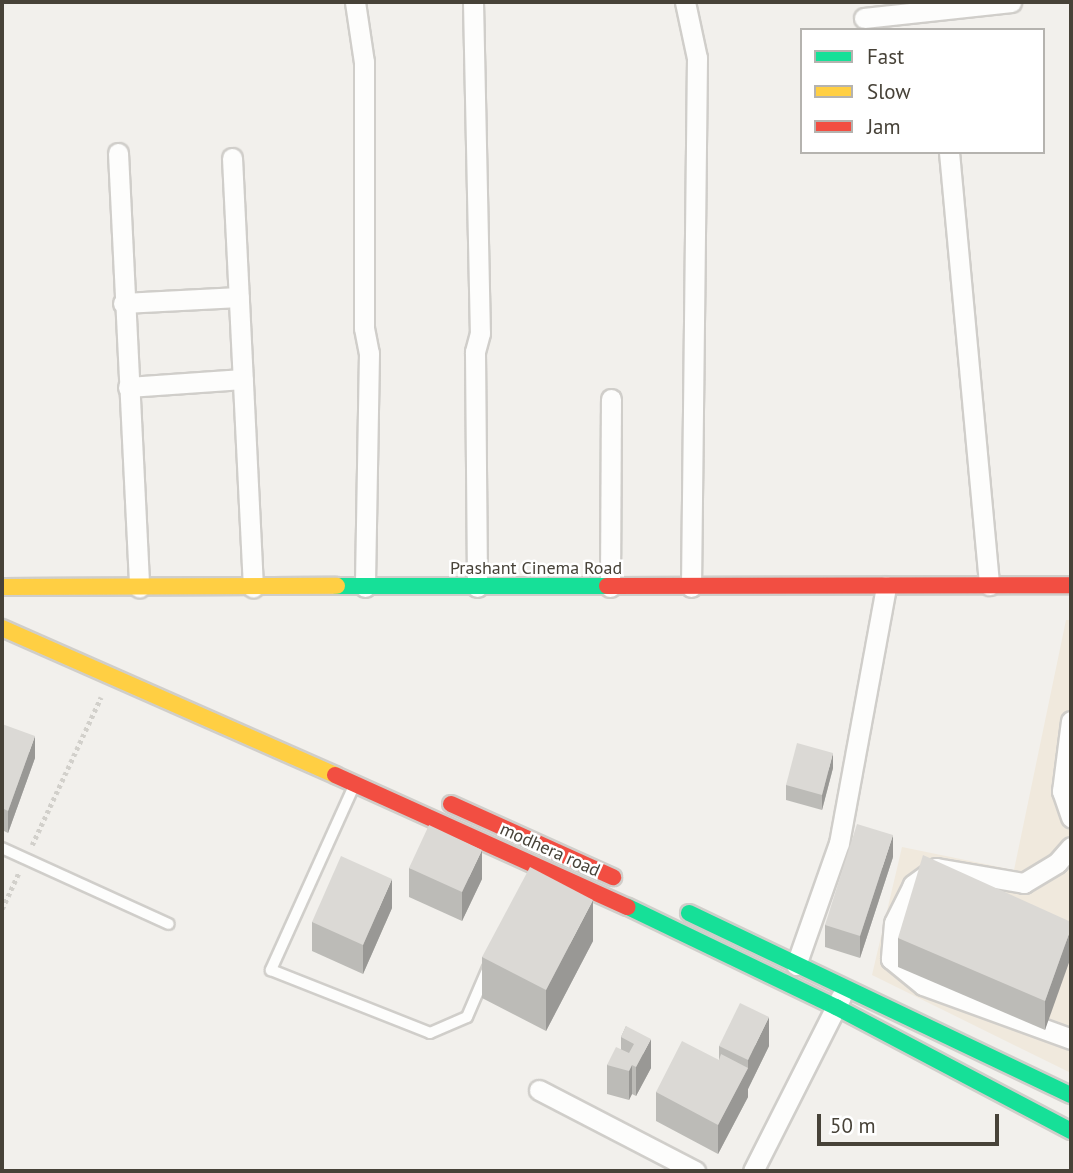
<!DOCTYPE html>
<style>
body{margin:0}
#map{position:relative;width:1073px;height:1173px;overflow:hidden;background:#f2f0ec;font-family:"PT Sans",sans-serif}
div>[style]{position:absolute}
.commercial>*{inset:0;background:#f0e9dd}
.path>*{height:4.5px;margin-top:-2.25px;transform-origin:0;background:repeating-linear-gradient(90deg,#d2d0cb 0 3.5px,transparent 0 7px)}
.roads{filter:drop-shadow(2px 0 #d0ceca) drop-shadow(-2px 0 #d0ceca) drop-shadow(0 2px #d0ceca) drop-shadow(0 -2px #d0ceca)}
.lane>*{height:10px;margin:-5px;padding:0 5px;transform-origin:5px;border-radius:5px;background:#fdfdfc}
.street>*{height:19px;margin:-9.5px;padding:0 9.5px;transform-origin:9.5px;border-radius:9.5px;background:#fdfdfc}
.fast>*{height:16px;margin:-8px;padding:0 8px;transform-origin:8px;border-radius:8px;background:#16e098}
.slow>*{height:16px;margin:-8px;padding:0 8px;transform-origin:8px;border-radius:8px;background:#ffcf43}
.jam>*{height:16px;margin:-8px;padding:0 8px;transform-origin:8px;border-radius:8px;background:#f24e42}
.wall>*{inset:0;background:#bcbbb7}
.shaded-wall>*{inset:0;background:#999895}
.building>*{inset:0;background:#dbd9d5}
span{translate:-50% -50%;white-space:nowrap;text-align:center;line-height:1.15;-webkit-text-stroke:5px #fff;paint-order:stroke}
.street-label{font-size:18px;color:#474238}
.frame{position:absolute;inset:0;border:4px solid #474238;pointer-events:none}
.legend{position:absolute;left:800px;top:28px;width:245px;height:126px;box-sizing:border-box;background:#fff;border:2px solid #b5b3af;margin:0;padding:9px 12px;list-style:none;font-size:21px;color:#474238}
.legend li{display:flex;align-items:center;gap:14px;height:35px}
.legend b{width:35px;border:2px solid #b5b3af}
.scale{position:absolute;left:817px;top:1114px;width:182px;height:32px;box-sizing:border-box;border:4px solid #474238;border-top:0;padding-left:9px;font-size:21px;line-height:24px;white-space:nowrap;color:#474238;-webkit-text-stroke:5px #fff;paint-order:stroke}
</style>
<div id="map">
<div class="commercial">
<i style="clip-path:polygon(1066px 620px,1071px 620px,1071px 1073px,872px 975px,902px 847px,1014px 870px)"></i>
</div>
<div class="path">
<i style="left:32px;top:845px;width:163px;rotate:-65deg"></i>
<i style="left:2px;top:909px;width:41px;rotate:-65.3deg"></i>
</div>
<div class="roads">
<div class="lane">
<i style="left:353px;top:788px;width:200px;rotate:114.3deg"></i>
<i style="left:271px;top:970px;width:171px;rotate:21.6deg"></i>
<i style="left:430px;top:1033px;width:40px;rotate:-23.4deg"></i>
<i style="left:467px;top:1017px;width:53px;rotate:-66.8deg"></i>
<i style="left:2px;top:848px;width:183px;rotate:24.5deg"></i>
</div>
<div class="street">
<i style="left:355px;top:2px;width:61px;rotate:81.5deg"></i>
<i style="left:364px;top:62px;width:266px;rotate:90deg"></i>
<i style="left:364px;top:328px;width:25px;rotate:79deg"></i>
<i style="left:369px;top:353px;width:234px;rotate:91deg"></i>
<i style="left:473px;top:2px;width:331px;rotate:88.8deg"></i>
<i style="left:480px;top:333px;width:20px;rotate:105deg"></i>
<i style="left:475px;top:352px;width:235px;rotate:89.5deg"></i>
<i style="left:685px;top:2px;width:57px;rotate:77.9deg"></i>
<i style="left:697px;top:58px;width:529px;rotate:90.65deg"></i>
<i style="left:864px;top:18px;width:148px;rotate:-6.2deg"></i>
<i style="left:949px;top:152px;width:435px;rotate:84.7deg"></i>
<i style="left:118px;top:153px;width:435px;rotate:87.2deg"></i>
<i style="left:232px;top:158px;width:430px;rotate:87.2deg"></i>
<i style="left:123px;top:303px;width:116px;rotate:-3deg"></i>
<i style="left:128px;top:387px;width:115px;rotate:-4deg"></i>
<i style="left:610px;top:587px;width:188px;rotate:-89.7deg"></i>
<i style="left:1071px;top:721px;width:71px;rotate:97.3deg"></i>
<i style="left:1062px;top:791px;width:28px;rotate:71deg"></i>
<i style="left:1071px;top:847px;width:21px;rotate:131deg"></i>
<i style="left:1057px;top:863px;width:39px;rotate:149deg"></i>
<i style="left:1024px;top:883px;width:89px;rotate:-170.3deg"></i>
<i style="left:936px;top:868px;width:29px;rotate:144deg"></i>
<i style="left:913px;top:885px;width:42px;rotate:116.6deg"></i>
<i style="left:894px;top:923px;width:36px;rotate:95deg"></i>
<i style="left:891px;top:959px;width:41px;rotate:39.1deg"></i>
<i style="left:923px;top:985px;width:158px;rotate:20deg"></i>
<i style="left:796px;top:965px;width:129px;rotate:-70.6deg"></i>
<i style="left:839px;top:843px;width:261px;rotate:-79.6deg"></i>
<i style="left:539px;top:1090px;width:176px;rotate:27.4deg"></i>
<i style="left:753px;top:1171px;width:195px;rotate:-63.2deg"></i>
</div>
<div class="fast">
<i style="left:337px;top:586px;width:270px"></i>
<i style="left:628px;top:907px;width:231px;rotate:25.7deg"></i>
<i style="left:836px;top:1007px;width:266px;rotate:27.8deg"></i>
<i style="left:689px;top:913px;width:423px;rotate:25.5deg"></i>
</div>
<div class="slow">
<i style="left:2px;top:587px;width:335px;rotate:-0.2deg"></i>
<i style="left:2px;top:628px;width:364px;rotate:23.8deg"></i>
</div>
<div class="jam">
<i style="left:607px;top:586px;width:464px;rotate:-0.1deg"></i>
<i style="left:335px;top:775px;width:321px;rotate:24.3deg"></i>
<i style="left:451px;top:804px;width:178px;rotate:24.3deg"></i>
</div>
</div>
<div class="wall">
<i style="clip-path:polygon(2px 724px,35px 758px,8px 833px,2px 830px)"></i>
<i style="clip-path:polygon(833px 768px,822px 810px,786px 800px,786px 785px)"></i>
<i style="clip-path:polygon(893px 857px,860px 958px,825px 947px,825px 925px)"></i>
<i style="clip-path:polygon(409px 868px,482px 879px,462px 921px,409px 897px)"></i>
<i style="clip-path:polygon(392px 908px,363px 974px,312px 951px,312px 922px)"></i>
<i style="clip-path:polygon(1071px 922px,1045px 1030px,898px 967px,898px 938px)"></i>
<i style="clip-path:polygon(593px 941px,546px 1031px,482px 998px,482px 957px)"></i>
<i style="clip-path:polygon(626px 1026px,651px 1068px,636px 1096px,632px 1094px,629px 1100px,607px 1094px,607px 1065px,621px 1049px,621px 1037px)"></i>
<i style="clip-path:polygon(719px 1046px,769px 1046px,748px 1089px,748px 1097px,718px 1154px,656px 1121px,656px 1092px,719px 1060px)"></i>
</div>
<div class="shaded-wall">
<i style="clip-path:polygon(35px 736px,35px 758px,8px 833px,8px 811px)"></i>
<i style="clip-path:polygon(833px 753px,833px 768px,822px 810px,822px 795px)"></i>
<i style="clip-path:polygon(893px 835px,893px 857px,860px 958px,860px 936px)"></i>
<i style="clip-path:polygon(482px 850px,482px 879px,462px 921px,462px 892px)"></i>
<i style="clip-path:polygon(392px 879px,392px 908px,363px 974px,363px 945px)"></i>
<i style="clip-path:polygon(593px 900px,593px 941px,546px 1031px,546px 990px)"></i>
<i style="clip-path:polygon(1071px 928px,1071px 957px,1045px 1030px,1045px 1001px)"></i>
<i style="clip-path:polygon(769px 1017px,769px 1046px,748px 1089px,748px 1060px)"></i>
<i style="clip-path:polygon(651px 1039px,651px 1068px,636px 1096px,636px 1067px)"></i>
<i style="clip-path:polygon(632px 1065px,632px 1094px,629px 1100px,629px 1071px)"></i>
<i style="clip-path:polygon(748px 1068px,748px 1097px,718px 1154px,718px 1125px)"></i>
</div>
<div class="building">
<i style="clip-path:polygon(2px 724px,35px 736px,8px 811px,2px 808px)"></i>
<i style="clip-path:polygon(797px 743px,833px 753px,822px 795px,786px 785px)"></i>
<i style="clip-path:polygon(857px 824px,893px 835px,860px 936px,825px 925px)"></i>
<i style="clip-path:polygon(429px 825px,482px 850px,462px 892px,409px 868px)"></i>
<i style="clip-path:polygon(923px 855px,1071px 922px,1071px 928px,1045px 1001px,898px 938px)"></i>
<i style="clip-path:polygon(341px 856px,392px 879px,363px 945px,312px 922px)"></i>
<i style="clip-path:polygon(530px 867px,593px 900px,546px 990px,482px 957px)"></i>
<i style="clip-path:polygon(740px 1003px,769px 1017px,748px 1060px,719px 1046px)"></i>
<i style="clip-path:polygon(626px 1026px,651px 1039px,636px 1067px,632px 1065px,629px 1071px,607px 1065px,616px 1047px,629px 1053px,634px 1044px,621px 1037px)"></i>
<i style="clip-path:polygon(682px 1041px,719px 1060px,721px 1054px,748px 1068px,718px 1125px,656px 1092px)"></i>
</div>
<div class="street-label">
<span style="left:536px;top:568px">Prashant Cinema Road</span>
<span style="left:550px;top:850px;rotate:24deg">modhera road</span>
</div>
<div class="frame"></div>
<ul class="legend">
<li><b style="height:9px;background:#16e098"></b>Fast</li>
<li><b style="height:9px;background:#ffcf43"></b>Slow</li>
<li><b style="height:9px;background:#f24e42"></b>Jam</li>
</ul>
<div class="scale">50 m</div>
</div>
